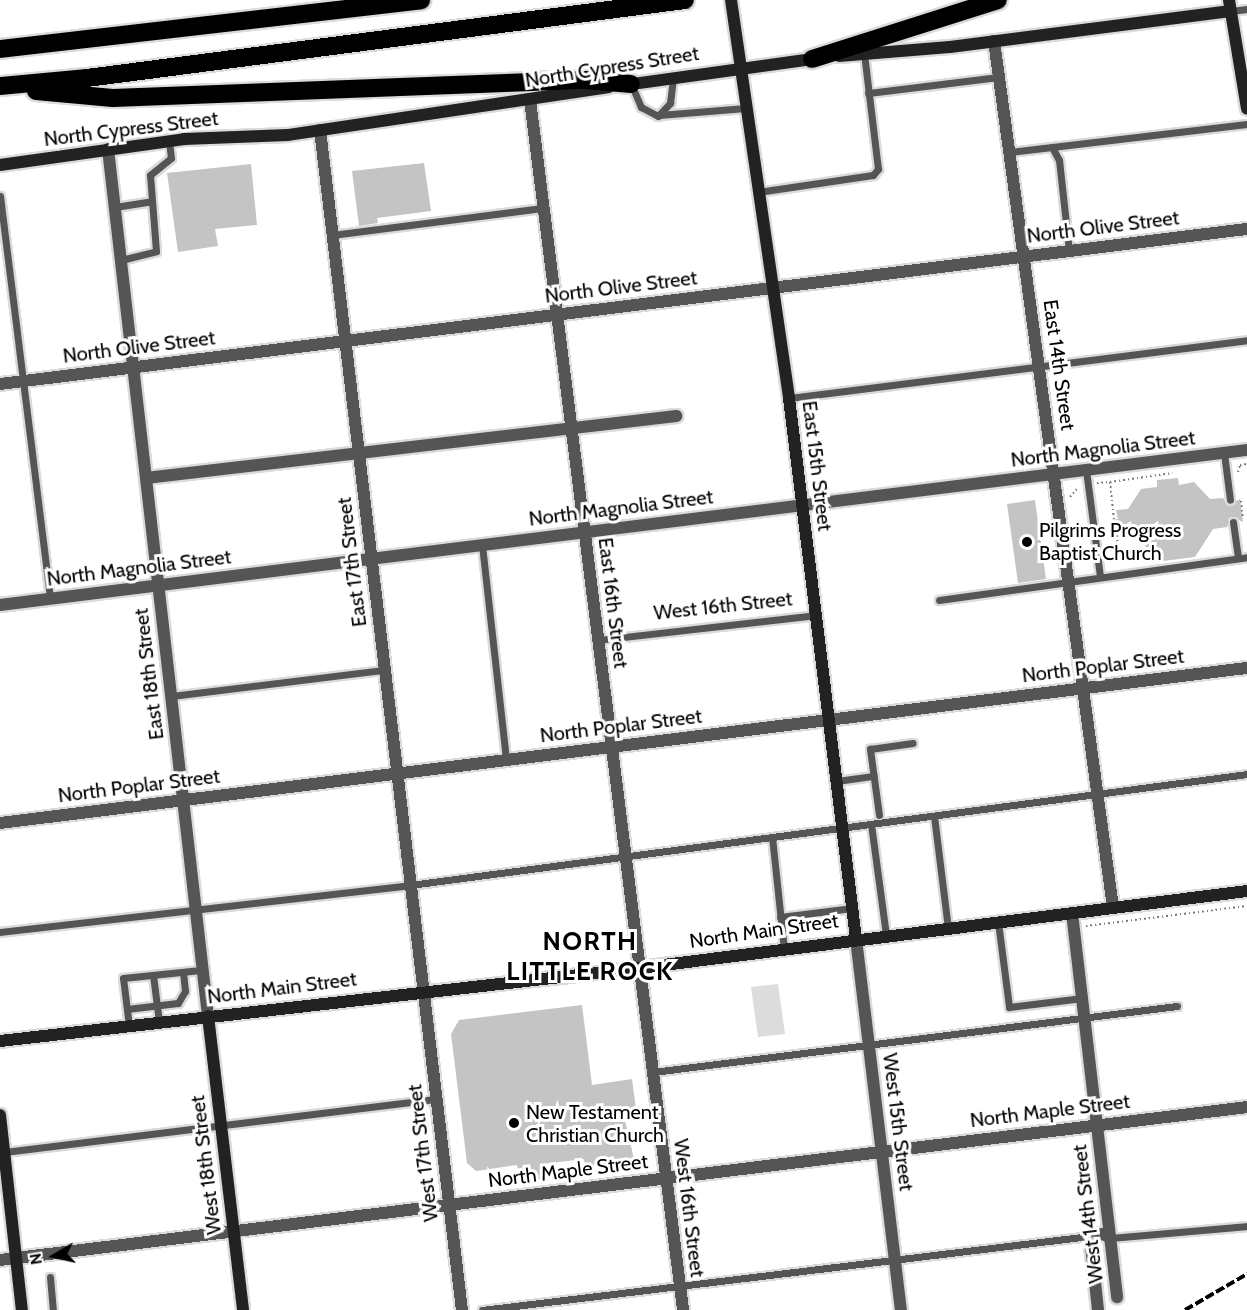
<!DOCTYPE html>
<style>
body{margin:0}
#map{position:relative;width:1247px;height:1310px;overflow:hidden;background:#fff;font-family:Cabin,sans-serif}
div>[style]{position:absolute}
.green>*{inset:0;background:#dcdcdc}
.building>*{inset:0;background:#c4c4c4}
.path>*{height:2px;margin-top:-1px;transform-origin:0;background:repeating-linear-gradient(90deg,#777 0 1.5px,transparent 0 4.5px)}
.roads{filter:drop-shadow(2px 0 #dbdbdb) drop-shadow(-2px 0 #dbdbdb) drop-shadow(0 2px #dbdbdb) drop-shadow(0 -2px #dbdbdb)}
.lane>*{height:7px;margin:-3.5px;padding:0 3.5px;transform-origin:3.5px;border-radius:3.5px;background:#555}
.street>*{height:12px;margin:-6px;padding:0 6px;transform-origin:6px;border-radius:6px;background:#555}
.secondary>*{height:12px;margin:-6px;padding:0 6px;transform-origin:6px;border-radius:6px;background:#222}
.highway>*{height:18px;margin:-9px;padding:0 9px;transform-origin:9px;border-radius:9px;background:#000}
.rail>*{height:4px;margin-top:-2px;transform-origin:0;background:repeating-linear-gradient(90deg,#000 0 9px,transparent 0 12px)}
.dots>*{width:16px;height:16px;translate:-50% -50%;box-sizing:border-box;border:3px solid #fff;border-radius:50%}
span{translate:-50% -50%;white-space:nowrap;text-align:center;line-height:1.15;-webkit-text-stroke:6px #fff;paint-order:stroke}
.street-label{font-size:20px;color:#000}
.poi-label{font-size:20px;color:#000}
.left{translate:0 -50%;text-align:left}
.district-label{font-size:26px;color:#000;font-weight:700;letter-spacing:1.5px}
.north{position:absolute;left:24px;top:1226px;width:60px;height:60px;-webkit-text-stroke:4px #fff;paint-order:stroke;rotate:261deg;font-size:16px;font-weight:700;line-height:24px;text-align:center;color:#000}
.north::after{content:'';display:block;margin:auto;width:21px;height:27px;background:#000;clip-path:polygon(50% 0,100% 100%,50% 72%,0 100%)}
</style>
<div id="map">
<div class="green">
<i style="clip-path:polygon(778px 984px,785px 1034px,758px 1037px,751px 987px)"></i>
</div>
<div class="building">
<i style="clip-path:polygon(424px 163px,431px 211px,377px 218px,378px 223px,359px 226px,352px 171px)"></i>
<i style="clip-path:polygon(251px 164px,257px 225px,215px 229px,218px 246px,178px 252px,167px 173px)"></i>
<i style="clip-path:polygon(1178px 478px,1179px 485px,1194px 482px,1210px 499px,1223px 498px,1228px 505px,1240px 499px,1243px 522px,1232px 517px,1227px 527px,1213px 529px,1195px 557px,1163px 561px,1132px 537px,1120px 538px,1120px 531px,1111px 532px,1110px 520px,1118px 519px,1116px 510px,1128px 509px,1141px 489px,1157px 487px,1157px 480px)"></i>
<i style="clip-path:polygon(1035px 500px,1046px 579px,1018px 583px,1007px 504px)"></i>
<i style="clip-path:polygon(582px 1005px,592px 1085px,632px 1079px,636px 1109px,626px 1111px,624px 1116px,634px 1159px,622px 1162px,623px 1168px,600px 1170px,599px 1165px,585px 1165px,584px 1159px,543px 1164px,545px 1179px,520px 1182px,517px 1165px,476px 1171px,467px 1163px,451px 1034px,459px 1020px)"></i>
</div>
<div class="path">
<i style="left:1238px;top:472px;width:7px;rotate:-74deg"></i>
<i style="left:1240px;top:465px;width:7px;rotate:-8deg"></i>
<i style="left:1110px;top:482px;width:63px;rotate:-8.3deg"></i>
<i style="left:1097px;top:483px;width:13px;rotate:-4deg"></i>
<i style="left:1110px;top:482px;width:38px;rotate:84deg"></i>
<i style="left:1070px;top:497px;width:11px;rotate:-49deg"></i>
<i style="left:1241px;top:501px;width:18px;rotate:84deg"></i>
<i style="left:1116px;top:531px;width:25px;rotate:81deg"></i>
<i style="left:1120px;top:556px;width:21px;rotate:-5deg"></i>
<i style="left:1141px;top:554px;width:7px;rotate:74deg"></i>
<i style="left:1086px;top:926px;width:162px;rotate:-7.1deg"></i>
</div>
<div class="roads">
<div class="lane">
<i style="left:1231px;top:11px;width:16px;rotate:-7deg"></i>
<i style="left:632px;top:86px;width:23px;rotate:67deg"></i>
<i style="left:641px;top:107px;width:19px;rotate:28deg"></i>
<i style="left:658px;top:116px;width:18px;rotate:-47deg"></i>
<i style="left:670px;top:103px;width:26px;rotate:-83deg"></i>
<i style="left:868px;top:93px;width:132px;rotate:-7deg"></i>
<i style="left:659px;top:115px;width:87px;rotate:-4.6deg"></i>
<i style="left:1052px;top:147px;width:15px;rotate:62deg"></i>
<i style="left:1059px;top:160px;width:92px;rotate:83.7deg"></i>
<i style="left:1009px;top:152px;width:240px;rotate:-6.7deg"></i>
<i style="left:758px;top:192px;width:116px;rotate:-8.4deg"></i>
<i style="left:873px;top:175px;width:8px;rotate:-50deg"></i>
<i style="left:878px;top:169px;width:116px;rotate:-96.9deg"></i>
<i style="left:0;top:196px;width:405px;rotate:82.9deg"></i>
<i style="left:115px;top:207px;width:37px;rotate:-9deg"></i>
<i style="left:332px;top:235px;width:214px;rotate:-7.3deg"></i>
<i style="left:121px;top:260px;width:36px;rotate:-14deg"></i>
<i style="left:156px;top:251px;width:76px;rotate:-94.5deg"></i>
<i style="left:150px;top:175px;width:27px;rotate:-39deg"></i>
<i style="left:171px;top:158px;width:17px;rotate:-97deg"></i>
<i style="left:789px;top:398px;width:462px;rotate:-7.2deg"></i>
<i style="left:1224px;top:453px;width:47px;rotate:82.7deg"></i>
<i style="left:1086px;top:470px;width:108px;rotate:82.5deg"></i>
<i style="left:1233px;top:522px;width:36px;rotate:82deg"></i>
<i style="left:482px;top:545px;width:216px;rotate:83.6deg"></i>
<i style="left:939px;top:600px;width:311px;rotate:-7.9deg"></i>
<i style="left:598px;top:640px;width:219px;rotate:-6.5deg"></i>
<i style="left:171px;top:696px;width:215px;rotate:-7deg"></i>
<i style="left:837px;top:781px;width:37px;rotate:-8deg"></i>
<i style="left:879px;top:815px;width:67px;rotate:-97.8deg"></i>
<i style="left:870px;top:749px;width:43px;rotate:-7.9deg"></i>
<i style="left:934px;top:816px;width:113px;rotate:82.9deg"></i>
<i style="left:871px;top:824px;width:112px;rotate:82.3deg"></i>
<i style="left:772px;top:837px;width:113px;rotate:83.9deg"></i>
<i style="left:780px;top:917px;width:73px;rotate:-7.1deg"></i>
<i style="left:998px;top:922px;width:86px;rotate:82.6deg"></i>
<i style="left:1009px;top:1007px;width:74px;rotate:-7deg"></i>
<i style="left:0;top:932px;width:413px;rotate:-6.5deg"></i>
<i style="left:410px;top:885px;width:844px;rotate:-7.55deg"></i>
<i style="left:153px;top:975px;width:47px;rotate:82.7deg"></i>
<i style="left:127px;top:1009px;width:51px;rotate:-6.7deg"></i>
<i style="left:178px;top:1003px;width:14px;rotate:-60deg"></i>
<i style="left:185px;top:991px;width:19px;rotate:-96deg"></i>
<i style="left:129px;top:1026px;width:48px;rotate:-97.1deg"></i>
<i style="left:123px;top:978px;width:78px;rotate:-5.9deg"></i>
<i style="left:653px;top:1072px;width:528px;rotate:-7.18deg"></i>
<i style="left:4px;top:1152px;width:435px;rotate:-7deg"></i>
<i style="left:1111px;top:1238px;width:137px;rotate:-5deg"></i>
<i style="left:50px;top:1277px;width:33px;rotate:85deg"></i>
<i style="left:482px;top:1310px;width:612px;rotate:-6.94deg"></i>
</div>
<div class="street">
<i style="left:994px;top:41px;width:875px;rotate:82.18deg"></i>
<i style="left:530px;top:100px;width:1220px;rotate:82.79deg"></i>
<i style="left:320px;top:130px;width:1189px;rotate:83.14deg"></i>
<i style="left:108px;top:149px;width:873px;rotate:83.42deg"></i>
<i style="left:0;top:384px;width:1257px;rotate:-7.09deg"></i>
<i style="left:146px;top:478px;width:534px;rotate:-6.67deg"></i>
<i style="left:0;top:605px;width:1257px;rotate:-7.09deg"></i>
<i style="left:0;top:823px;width:1257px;rotate:-7.09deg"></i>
<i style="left:1072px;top:913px;width:387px;rotate:83.3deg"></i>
<i style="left:856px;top:939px;width:374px;rotate:83.1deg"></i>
<i style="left:0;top:1260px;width:1256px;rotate:-6.99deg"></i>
<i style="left:1098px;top:1310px;width:74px;rotate:-96.2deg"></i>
<i style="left:1090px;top:1236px;width:13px;rotate:-9deg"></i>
<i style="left:1103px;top:1234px;width:9px;rotate:27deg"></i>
</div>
<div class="secondary">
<i style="left:731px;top:0;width:402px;rotate:81.7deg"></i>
<i style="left:789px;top:398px;width:545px;rotate:82.94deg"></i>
<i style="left:1229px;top:0;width:110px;rotate:80.6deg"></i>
<i style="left:839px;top:56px;width:111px;rotate:-4.6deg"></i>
<i style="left:950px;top:47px;width:283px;rotate:-7.3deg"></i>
<i style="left:625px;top:85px;width:196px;rotate:-7.9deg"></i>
<i style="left:0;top:165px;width:186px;rotate:-8deg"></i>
<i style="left:184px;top:139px;width:104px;rotate:-2.2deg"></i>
<i style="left:288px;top:135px;width:324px;rotate:-8.5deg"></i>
<i style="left:208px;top:1016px;width:296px;rotate:83.2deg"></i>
<i style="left:0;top:1041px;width:644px;rotate:-6.51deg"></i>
<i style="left:640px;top:968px;width:612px;rotate:-7.23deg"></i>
<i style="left:0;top:1115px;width:196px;rotate:83.6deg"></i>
</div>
<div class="highway">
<i style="left:0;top:49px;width:424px;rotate:-6.6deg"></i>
<i style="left:812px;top:59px;width:195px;rotate:-17.6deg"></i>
<i style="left:0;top:86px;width:87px;rotate:-5.3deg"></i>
<i style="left:87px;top:78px;width:603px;rotate:-7.43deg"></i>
<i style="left:36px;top:91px;width:77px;rotate:5.2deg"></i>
<i style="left:113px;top:98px;width:472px;rotate:-2.2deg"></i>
<i style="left:585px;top:80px;width:46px;rotate:5deg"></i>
</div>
</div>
<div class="rail">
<i style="left:1185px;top:1310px;width:72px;rotate:-30.1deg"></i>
</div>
<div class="dots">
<i style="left:1027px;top:542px;background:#000"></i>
<i style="left:514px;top:1123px;background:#000"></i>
</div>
<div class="street-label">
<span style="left:612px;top:67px;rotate:-9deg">North Cypress Street</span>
<span style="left:131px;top:129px;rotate:-7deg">North Cypress Street</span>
<span style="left:1103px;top:227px;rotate:-7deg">North Olive Street</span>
<span style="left:621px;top:287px;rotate:-7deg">North Olive Street</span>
<span style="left:139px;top:347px;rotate:-7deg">North Olive Street</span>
<span style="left:1059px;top:365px;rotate:82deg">East 14th Street</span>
<span style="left:1103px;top:449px;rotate:-7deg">North Magnolia Street</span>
<span style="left:817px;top:466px;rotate:83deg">East 15th Street</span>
<span style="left:621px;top:508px;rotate:-7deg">North Magnolia Street</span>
<span style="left:352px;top:562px;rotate:-97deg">East 17th Street</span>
<span style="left:139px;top:568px;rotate:-7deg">North Magnolia Street</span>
<span style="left:613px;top:603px;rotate:83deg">East 16th Street</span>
<span style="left:723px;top:606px;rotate:-6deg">West 16th Street</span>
<span style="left:1103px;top:666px;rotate:-7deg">North Poplar Street</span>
<span style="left:149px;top:674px;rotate:-97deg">East 18th Street</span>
<span style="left:621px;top:726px;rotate:-7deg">North Poplar Street</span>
<span style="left:139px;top:786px;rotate:-7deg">North Poplar Street</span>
<span style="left:764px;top:931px;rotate:-8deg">North Main Street</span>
<span style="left:282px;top:988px;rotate:-7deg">North Main Street</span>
<span style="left:1050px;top:1111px;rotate:-7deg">North Maple Street</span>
<span style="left:898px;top:1122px;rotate:83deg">West 15th Street</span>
<span style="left:423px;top:1153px;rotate:-97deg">West 17th Street</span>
<span style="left:206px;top:1165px;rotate:-97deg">West 18th Street</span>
<span style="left:568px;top:1171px;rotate:-7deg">North Maple Street</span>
<span style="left:689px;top:1208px;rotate:83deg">West 16th Street</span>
<span style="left:1088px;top:1214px;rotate:-97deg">West 14th Street</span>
</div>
<div class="poi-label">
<span class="left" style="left:1039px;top:542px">Pilgrims Progress<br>Baptist Church</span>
<span class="left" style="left:526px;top:1124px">New Testament<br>Christian Church</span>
</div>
<div class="district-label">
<span style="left:590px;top:957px">NORTH<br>LITTLE ROCK</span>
</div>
<div class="north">N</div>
</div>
